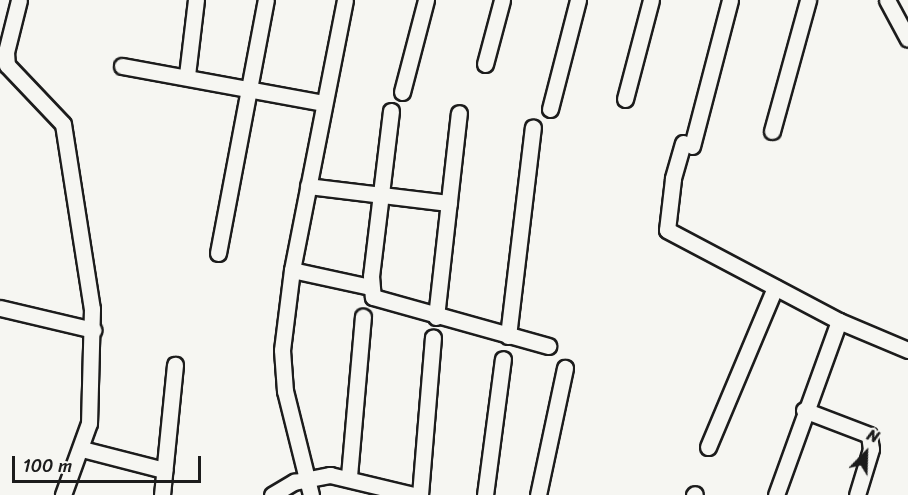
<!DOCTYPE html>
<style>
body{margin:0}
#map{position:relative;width:908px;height:495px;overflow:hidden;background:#f6f6f2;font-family:Sriracha,sans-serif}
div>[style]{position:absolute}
.roads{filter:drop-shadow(2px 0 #1c1c1c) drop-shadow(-2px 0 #1c1c1c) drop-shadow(0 2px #1c1c1c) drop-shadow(0 -2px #1c1c1c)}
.minor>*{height:15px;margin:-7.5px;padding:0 7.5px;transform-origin:7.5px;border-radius:7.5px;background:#f6f6f2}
span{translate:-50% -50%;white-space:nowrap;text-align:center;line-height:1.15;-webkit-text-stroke:6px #f6f6f2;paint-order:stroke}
.north{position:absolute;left:836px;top:423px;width:60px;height:60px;-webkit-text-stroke:4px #f6f6f2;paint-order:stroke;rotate:23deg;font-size:16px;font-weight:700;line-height:24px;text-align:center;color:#1c1c1c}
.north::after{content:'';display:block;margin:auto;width:21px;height:27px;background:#1c1c1c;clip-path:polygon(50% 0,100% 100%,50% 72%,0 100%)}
.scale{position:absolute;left:12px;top:456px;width:189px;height:27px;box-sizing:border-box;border:3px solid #1c1c1c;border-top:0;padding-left:8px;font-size:18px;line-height:21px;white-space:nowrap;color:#1c1c1c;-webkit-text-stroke:4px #f6f6f2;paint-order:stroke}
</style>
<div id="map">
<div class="roads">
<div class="minor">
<i style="left:19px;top:0;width:54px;rotate:104deg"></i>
<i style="left:6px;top:52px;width:13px;rotate:86deg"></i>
<i style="left:7px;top:65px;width:81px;rotate:46.5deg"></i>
<i style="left:63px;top:124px;width:187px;rotate:81.1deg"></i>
<i style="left:92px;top:309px;width:114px;rotate:91.5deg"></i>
<i style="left:89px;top:423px;width:77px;rotate:109.9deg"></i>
<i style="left:887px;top:0;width:44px;rotate:61.7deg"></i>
<i style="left:485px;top:64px;width:66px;rotate:-75.1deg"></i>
<i style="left:122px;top:66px;width:205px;rotate:10.4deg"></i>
<i style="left:187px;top:75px;width:76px;rotate:-83.2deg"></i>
<i style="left:402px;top:92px;width:95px;rotate:-75.4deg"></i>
<i style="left:625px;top:99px;width:102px;rotate:-75.3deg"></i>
<i style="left:550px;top:109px;width:113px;rotate:-75.6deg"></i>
<i style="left:391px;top:111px;width:166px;rotate:96.9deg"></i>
<i style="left:371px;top:276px;width:21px;rotate:85deg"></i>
<i style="left:373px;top:297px;width:182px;rotate:15.6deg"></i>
<i style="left:772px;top:131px;width:136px;rotate:-74.6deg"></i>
<i style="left:683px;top:143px;width:37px;rotate:106deg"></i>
<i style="left:673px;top:179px;width:51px;rotate:96.7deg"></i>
<i style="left:667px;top:230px;width:195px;rotate:27.9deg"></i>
<i style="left:839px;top:321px;width:75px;rotate:22.8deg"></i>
<i style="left:692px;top:146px;width:151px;rotate:-75.4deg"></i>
<i style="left:308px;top:186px;width:142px;rotate:6.9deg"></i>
<i style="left:218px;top:253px;width:258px;rotate:-79.3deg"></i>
<i style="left:292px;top:270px;width:80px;rotate:12.3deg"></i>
<i style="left:0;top:308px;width:96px;rotate:13.3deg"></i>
<i style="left:436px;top:317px;width:205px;rotate:-83.6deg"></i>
<i style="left:508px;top:336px;width:210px;rotate:-83.2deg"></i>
<i style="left:804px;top:410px;width:70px;rotate:21deg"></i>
<i style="left:869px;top:435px;width:14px;rotate:82deg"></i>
<i style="left:871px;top:449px;width:48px;rotate:106.9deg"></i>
<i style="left:708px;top:447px;width:173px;rotate:-67.2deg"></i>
<i style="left:82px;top:449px;width:85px;rotate:14.4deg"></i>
<i style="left:349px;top:476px;width:160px;rotate:-85deg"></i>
<i style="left:162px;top:495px;width:131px;rotate:-84.3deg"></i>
<i style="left:272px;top:495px;width:26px;rotate:-31deg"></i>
<i style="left:294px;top:482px;width:37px;rotate:-11deg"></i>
<i style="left:330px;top:475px;width:86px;rotate:13.4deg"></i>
<i style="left:311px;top:495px;width:107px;rotate:-104deg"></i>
<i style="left:285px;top:391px;width:41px;rotate:-94.2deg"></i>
<i style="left:282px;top:350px;width:81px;rotate:-82.9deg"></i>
<i style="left:292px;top:270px;width:275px;rotate:-78.9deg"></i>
<i style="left:420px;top:495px;width:158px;rotate:-85.3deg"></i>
<i style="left:485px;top:495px;width:137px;rotate:-82.5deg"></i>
<i style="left:538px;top:495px;width:130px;rotate:-78deg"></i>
<i style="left:694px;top:495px;width:1px;rotate:-45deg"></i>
<i style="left:776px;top:495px;width:185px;rotate:-70.1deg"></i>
</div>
</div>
<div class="north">N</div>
<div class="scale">100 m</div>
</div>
